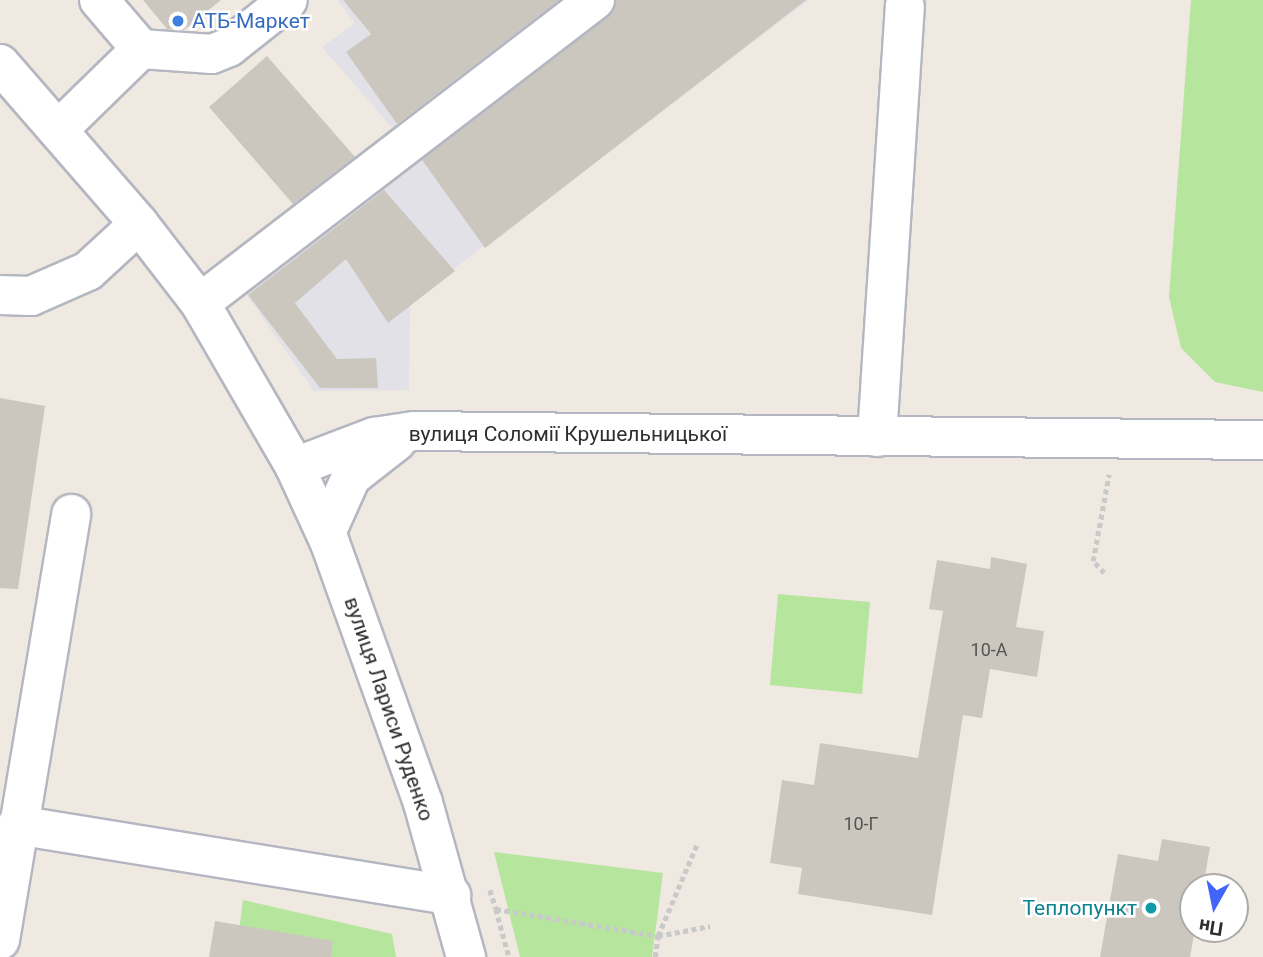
<!DOCTYPE html>
<meta charset="utf-8">
<style>
body{margin:0}
#map{position:relative;width:1263px;height:957px;overflow:hidden;background:#efe9e1;font-family:Roboto,sans-serif}
div>[style]{position:absolute}
.industrial>*{inset:0;background:#e3e1e8}
.green>*{inset:0;background:#b6e59e}
.building>*{inset:0;background:#cbc7bf}
.path>*{height:4.5px;margin-top:-2.25px;transform-origin:0;background:repeating-linear-gradient(90deg,#c9c9c9 0 5px,transparent 0 8.5px)}
.roads{filter:drop-shadow(2px 0 #b4b7c1) drop-shadow(-2px 0 #b4b7c1) drop-shadow(0 2px #b4b7c1) drop-shadow(0 -2px #b4b7c1)}
.minor>*{height:38px;margin:-19px;padding:0 19px;transform-origin:19px;border-radius:19px;background:#fff}
.dots>*{width:19px;height:19px;translate:-50% -50%;box-sizing:border-box;border:4px solid #fff;border-radius:50%}
span{translate:-50% -50%;white-space:nowrap;text-align:center;line-height:1.15;-webkit-text-stroke:5px #fff;paint-order:stroke}
.number-label{font-size:18px;color:#555452}
.number-label span{-webkit-text-stroke-width:0}
.shop-label{font-size:21px;color:#366cbe}
.left{translate:0 -50%;text-align:left}
.street-label{font-size:21px;color:#2e2e2e}
.culture-label{font-size:21px;color:#0d838f}
.right{translate:-100% -50%;text-align:right}
.north{position:absolute;left:1179px;top:873px;width:70px;height:70px;box-sizing:border-box;background:#fff;border:2px solid #ababab;border-radius:50%;rotate:189deg;font-size:19px;font-weight:700;line-height:28px;text-align:center;color:#2e2e2e}
.north::after{content:'';display:block;margin:auto;width:24px;height:32px;background:#4264fb;clip-path:polygon(50% 0,100% 100%,50% 72%,0 100%)}
</style>
<div id="map">
<div class="industrial">
<i style="clip-path:polygon(337px 0,809px 0,410px 302px,409px 390px,314px 391px,225px 264px,393px 129px,322px 47px,355px 23px)"></i>
</div>
<div class="green">
<i style="clip-path:polygon(1191px 0,1263px 0,1263px 392px,1215px 382px,1181px 348px,1169px 297px)"></i>
<i style="clip-path:polygon(778px 594px,870px 602px,862px 694px,770px 685px)"></i>
<i style="clip-path:polygon(494px 852px,663px 873px,652px 957px,520px 957px)"></i>
<i style="clip-path:polygon(243px 900px,392px 934px,396px 957px,285px 957px,237px 947px)"></i>
</div>
<div class="building">
<i style="clip-path:polygon(143px 0,221px 0,184px 30px,167px 29px)"></i>
<i style="clip-path:polygon(343px 0,559px 0,397px 124px,346px 52px,371px 34px)"></i>
<i style="clip-path:polygon(616px 0,806px 0,485px 248px,422px 160px,608px 17px)"></i>
<i style="clip-path:polygon(267px 56px,355px 157px,293px 204px,209px 107px)"></i>
<i style="clip-path:polygon(384px 190px,455px 271px,388px 323px,346px 259px,295px 303px,337px 359px,376px 358px,378px 388px,320px 388px,248px 295px)"></i>
<i style="clip-path:polygon(0 398px,45px 406px,18px 589px,0 588px)"></i>
<i style="clip-path:polygon(991px 557px,1027px 564px,1016px 627px,1044px 631px,1037px 677px,990px 669px,982px 718px,963px 715px,932px 915px,798px 894px,802px 868px,770px 863px,782px 780px,814px 785px,820px 743px,918px 758px,943px 611px,929px 609px,937px 560px,990px 569px)"></i>
<i style="clip-path:polygon(1162px 839px,1210px 847px,1203px 887px,1193px 887px,1195px 929px,1190px 957px,1100px 957px,1118px 854px,1158px 861px)"></i>
<i style="clip-path:polygon(215px 921px,333px 941px,331px 957px,209px 957px)"></i>
</div>
<div class="path">
<i style="left:1104px;top:573px;width:16px;rotate:-133deg"></i>
<i style="left:1093px;top:561px;width:88px;rotate:-79.6deg"></i>
<i style="left:490px;top:890px;width:20px;rotate:72deg"></i>
<i style="left:496px;top:909px;width:164px;rotate:9.5deg"></i>
<i style="left:658px;top:936px;width:53px;rotate:-10.9deg"></i>
<i style="left:496px;top:909px;width:50px;rotate:74.8deg"></i>
<i style="left:655px;top:957px;width:21px;rotate:-82deg"></i>
<i style="left:658px;top:936px;width:100px;rotate:-67deg"></i>
</div>
<div class="roads">
<div class="minor">
<i style="left:99px;top:0;width:65px;rotate:49.4deg"></i>
<i style="left:0;top:64px;width:212px;rotate:49deg"></i>
<i style="left:139px;top:224px;width:100px;rotate:52.3deg"></i>
<i style="left:200px;top:303px;width:190px;rotate:59.9deg"></i>
<i style="left:295px;top:467px;width:84px;rotate:65.3deg"></i>
<i style="left:330px;top:543px;width:276px;rotate:70.3deg"></i>
<i style="left:423px;top:803px;width:160px;rotate:74.4deg"></i>
<i style="left:58px;top:130px;width:116px;rotate:-44.3deg"></i>
<i style="left:141px;top:49px;width:71px;rotate:4deg"></i>
<i style="left:212px;top:54px;width:18px;rotate:-22deg"></i>
<i style="left:229px;top:47px;width:75px;rotate:-38.5deg"></i>
<i style="left:0;top:295px;width:31px;rotate:2deg"></i>
<i style="left:31px;top:296px;width:62px;rotate:-23.7deg"></i>
<i style="left:88px;top:271px;width:69px;rotate:-42.7deg"></i>
<i style="left:200px;top:303px;width:498px;rotate:-37.5deg"></i>
<i style="left:877px;top:437px;width:432px;rotate:-86.3deg"></i>
<i style="left:295px;top:467px;width:85px;rotate:-20.8deg"></i>
<i style="left:374px;top:437px;width:40px;rotate:-8.5deg"></i>
<i style="left:414px;top:431px;width:849px;rotate:0.61deg"></i>
<i style="left:326px;top:533px;width:61px;rotate:-65.9deg"></i>
<i style="left:351px;top:477px;width:58px;rotate:-38deg"></i>
<i style="left:17px;top:825px;width:440px;rotate:9.2deg"></i>
<i style="left:0;top:940px;width:432px;rotate:-80.5deg"></i>
</div>
</div>
<div class="dots">
<i style="left:178px;top:21px;background:#3f7fe0"></i>
<i style="left:1151px;top:908px;background:#0f9aa8"></i>
</div>
<div class="number-label">
<span style="left:989px;top:650px">10-А</span>
<span style="left:861px;top:824px">10-Г</span>
</div>
<div class="shop-label">
<span class="left" style="left:192px;top:21px">АТБ-Маркет</span>
</div>
<div class="street-label">
<span style="left:568px;top:434px">вулиця Соломії Крушельницької</span>
<span style="left:389px;top:709px;rotate:71deg">вулиця Лариси Руденко</span>
</div>
<div class="culture-label">
<span class="right" style="left:1137px;top:908px">Теплопункт</span>
</div>
<div class="north">Пн</div>
</div>
